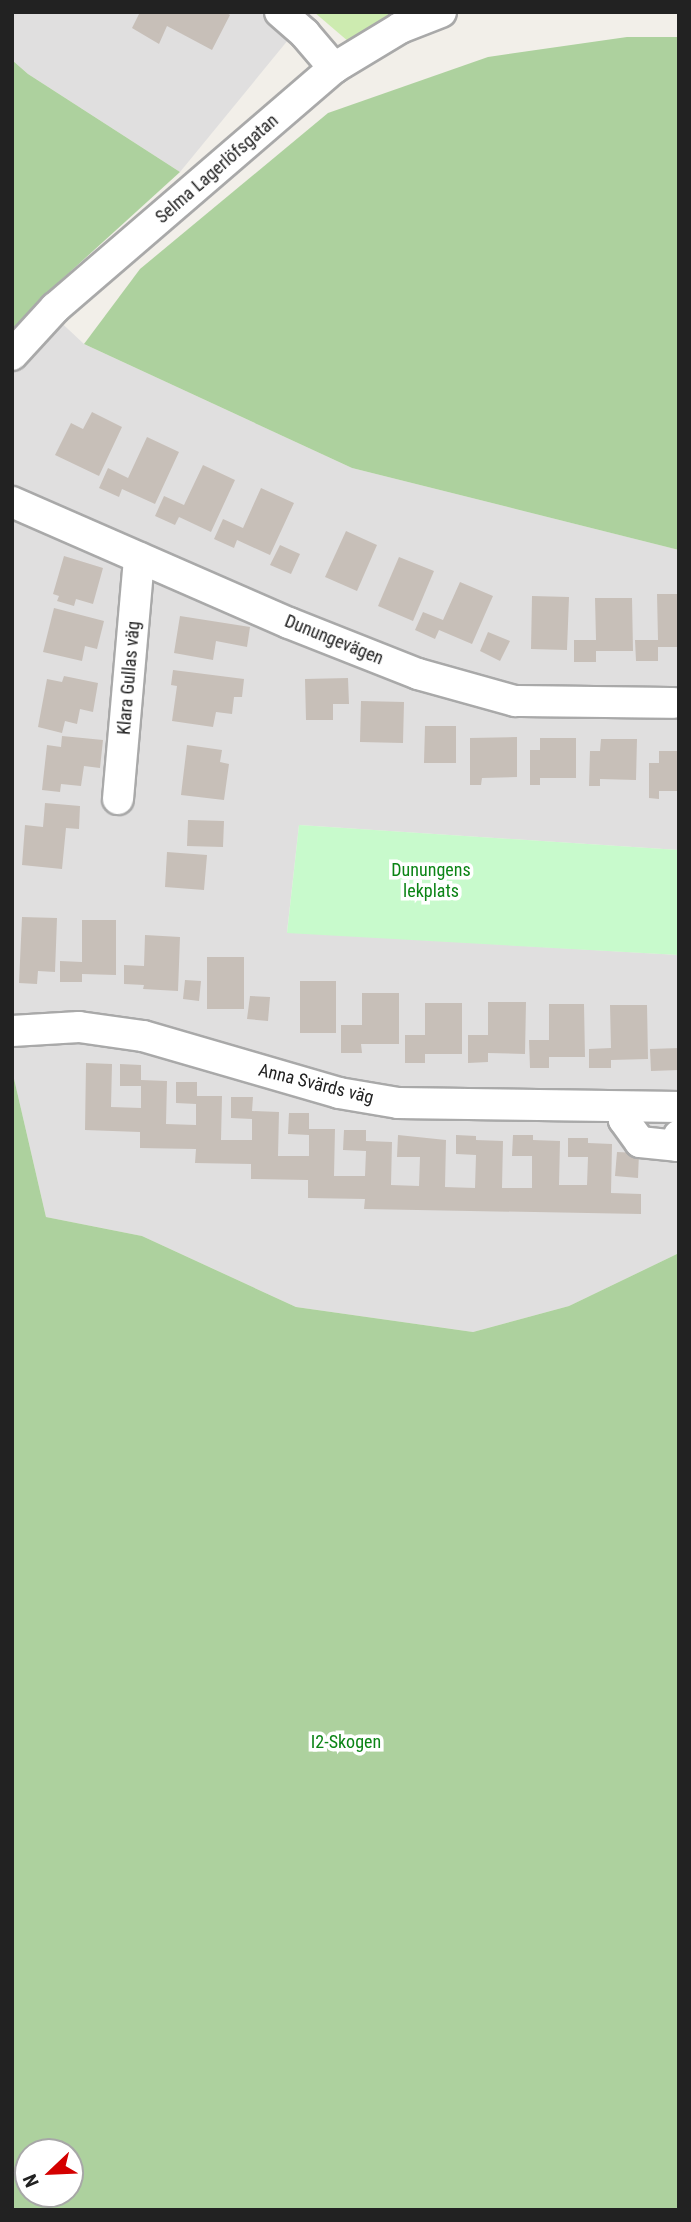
<!DOCTYPE html>
<meta charset="utf-8">
<style>
body{margin:0}
#map{position:relative;width:691px;height:2222px;overflow:hidden;background:#f2efe9;font-family:"Roboto Condensed",sans-serif}
div>[style]{position:absolute}
.residential>*{inset:0;background:#e0dfdf}
.grass>*{inset:0;background:#cdebb0}
.forest>*{inset:0;background:#add19e}
.park>*{inset:0;background:#c8facc}
.building>*{inset:0;background:#c7bfb8}
.roads{filter:drop-shadow(2px 0 #a9a9a9) drop-shadow(-2px 0 #a9a9a9) drop-shadow(0 2px #a9a9a9) drop-shadow(0 -2px #a9a9a9)}
.street>*{height:30px;margin:-15px;padding:0 15px;transform-origin:15px;border-radius:15px;background:#fff}
span{translate:-50% -50%;white-space:nowrap;text-align:center;line-height:1.15;-webkit-text-stroke:7px #fff;paint-order:stroke}
.street-label{font-size:18px;color:#222}
.park-label{font-size:18px;color:#0c8416}
.frame{position:absolute;inset:0;border:14px solid #222;pointer-events:none}
.north{position:absolute;left:14px;top:2138px;width:70px;height:70px;box-sizing:border-box;background:#fff;border:2px solid #a7a7a7;border-radius:50%;rotate:247deg;font-size:19px;font-weight:700;line-height:28px;text-align:center;color:#222}
.north::after{content:'';display:block;margin:auto;width:24px;height:32px;background:#d40000;clip-path:polygon(50% 0,100% 100%,50% 72%,0 100%)}
</style>
<div id="map">
<div class="residential">
<i style="clip-path:polygon(12px 12px,311px 12px,180px 172px,28px 74px,12px 60px)"></i>
<i style="clip-path:polygon(38px 301px,84px 344px,352px 468px,679px 550px,679px 850px,299px 825px,287px 932px,679px 955px,679px 1253px,569px 1306px,473px 1332px,296px 1307px,142px 1236px,46px 1217px,12px 1070px,12px 334px)"></i>
</div>
<div class="grass">
<i style="clip-path:polygon(314px 12px,409px 12px,349px 42px)"></i>
</div>
<div class="forest">
<i style="clip-path:polygon(627px 37px,679px 37px,679px 550px,352px 468px,84px 344px,140px 269px,328px 113px,488px 57px)"></i>
<i style="clip-path:polygon(12px 60px,28px 74px,180px 172px,38px 301px,12px 334px)"></i>
<i style="clip-path:polygon(evenodd,12px 1070px,46px 1217px,142px 1236px,296px 1307px,473px 1332px,569px 1306px,679px 1253px,679px 2210px,12px 2210px,12px 1070px,28px 2152px,70px 2152px,70px 2194px,28px 2194px,28px 2152px)"></i>
</div>
<div class="park">
<i style="clip-path:polygon(299px 825px,679px 850px,679px 955px,287px 933px)"></i>
</div>
<div class="building">
<i style="clip-path:polygon(140px 12px,225px 12px,230px 15px,212px 50px,167px 26px,159px 44px,132px 28px)"></i>
<i style="clip-path:polygon(92px 412px,122px 427px,99px 476px,55px 455px,71px 423px,83px 429px)"></i>
<i style="clip-path:polygon(147px 437px,179px 452px,155px 504px,122px 489px,119px 497px,99px 488px,108px 468px,128px 478px)"></i>
<i style="clip-path:polygon(203px 465px,235px 480px,211px 532px,179px 517px,175px 525px,155px 516px,164px 496px,184px 505px)"></i>
<i style="clip-path:polygon(261px 488px,294px 503px,270px 555px,237px 540px,234px 548px,214px 539px,223px 519px,243px 528px)"></i>
<i style="clip-path:polygon(346px 531px,377px 545px,357px 591px,325px 577px)"></i>
<i style="clip-path:polygon(280px 545px,300px 554px,291px 574px,270px 565px)"></i>
<i style="clip-path:polygon(64px 556px,103px 568px,93px 604px,76px 599px,74px 606px,57px 601px,59px 596px,53px 594px)"></i>
<i style="clip-path:polygon(399px 557px,434px 571px,413px 621px,378px 606px)"></i>
<i style="clip-path:polygon(460px 582px,493px 596px,472px 644px,439px 630px,435px 639px,415px 630px,423px 612px,443px 620px)"></i>
<i style="clip-path:polygon(657px 594px,679px 594px,679px 647px,658px 647px,658px 661px,636px 661px,635px 640px,658px 640px)"></i>
<i style="clip-path:polygon(532px 596px,569px 597px,567px 650px,531px 649px)"></i>
<i style="clip-path:polygon(595px 598px,632px 598px,633px 651px,596px 651px,596px 662px,574px 662px,574px 640px,596px 640px)"></i>
<i style="clip-path:polygon(54px 608px,104px 621px,97px 649px,85px 646px,82px 661px,43px 652px)"></i>
<i style="clip-path:polygon(180px 616px,250px 627px,247px 647px,216px 641px,213px 660px,174px 653px)"></i>
<i style="clip-path:polygon(488px 632px,510px 641px,500px 661px,480px 651px)"></i>
<i style="clip-path:polygon(173px 670px,244px 679px,242px 697px,234px 697px,232px 714px,216px 712px,213px 727px,172px 721px,177px 686px,171px 685px)"></i>
<i style="clip-path:polygon(64px 676px,98px 683px,93px 712px,80px 709px,77px 724px,65px 721px,62px 733px,38px 727px,47px 679px,62px 682px)"></i>
<i style="clip-path:polygon(348px 678px,349px 704px,333px 704px,333px 720px,306px 720px,305px 679px)"></i>
<i style="clip-path:polygon(361px 701px,404px 702px,403px 743px,360px 742px)"></i>
<i style="clip-path:polygon(425px 726px,456px 726px,456px 763px,424px 763px)"></i>
<i style="clip-path:polygon(62px 736px,103px 740px,100px 768px,84px 766px,81px 786px,61px 784px,60px 792px,42px 790px,47px 745px,61px 747px)"></i>
<i style="clip-path:polygon(517px 737px,517px 777px,482px 778px,481px 785px,470px 785px,470px 738px)"></i>
<i style="clip-path:polygon(540px 738px,576px 738px,576px 778px,540px 778px,540px 785px,530px 785px,530px 750px,540px 750px)"></i>
<i style="clip-path:polygon(601px 739px,637px 739px,636px 780px,600px 779px,600px 786px,589px 786px,590px 751px,600px 751px)"></i>
<i style="clip-path:polygon(187px 745px,222px 750px,220px 762px,229px 764px,224px 800px,181px 795px)"></i>
<i style="clip-path:polygon(659px 751px,679px 751px,679px 791px,659px 791px,659px 799px,649px 798px,649px 763px,659px 763px)"></i>
<i style="clip-path:polygon(45px 803px,80px 806px,79px 829px,66px 828px,62px 869px,22px 865px,25px 825px,43px 827px)"></i>
<i style="clip-path:polygon(188px 820px,224px 821px,223px 847px,187px 846px)"></i>
<i style="clip-path:polygon(167px 852px,207px 855px,204px 890px,165px 887px)"></i>
<i style="clip-path:polygon(22px 917px,57px 918px,55px 972px,38px 971px,37px 984px,19px 983px)"></i>
<i style="clip-path:polygon(82px 920px,116px 920px,116px 975px,82px 974px,82px 982px,60px 982px,60px 961px,82px 962px)"></i>
<i style="clip-path:polygon(145px 935px,180px 937px,178px 991px,143px 989px,144px 985px,124px 984px,124px 965px,144px 966px)"></i>
<i style="clip-path:polygon(207px 957px,244px 957px,244px 1009px,207px 1009px)"></i>
<i style="clip-path:polygon(185px 980px,201px 981px,199px 1001px,183px 999px)"></i>
<i style="clip-path:polygon(300px 981px,336px 981px,336px 1033px,300px 1033px)"></i>
<i style="clip-path:polygon(362px 993px,399px 993px,399px 1044px,361px 1044px,362px 1053px,341px 1053px,341px 1025px,362px 1025px)"></i>
<i style="clip-path:polygon(250px 996px,270px 997px,268px 1021px,247px 1019px)"></i>
<i style="clip-path:polygon(488px 1002px,526px 1002px,525px 1054px,488px 1053px,488px 1062px,468px 1063px,468px 1035px,488px 1035px)"></i>
<i style="clip-path:polygon(425px 1003px,462px 1003px,462px 1054px,425px 1054px,425px 1063px,405px 1063px,405px 1035px,425px 1035px)"></i>
<i style="clip-path:polygon(549px 1004px,584px 1004px,585px 1057px,549px 1057px,549px 1068px,530px 1068px,529px 1040px,549px 1040px)"></i>
<i style="clip-path:polygon(610px 1005px,647px 1005px,648px 1059px,611px 1060px,611px 1068px,589px 1068px,589px 1049px,611px 1048px)"></i>
<i style="clip-path:polygon(679px 1048px,679px 1070px,651px 1071px,650px 1049px)"></i>
<i style="clip-path:polygon(86px 1063px,112px 1064px,111px 1107px,141px 1108px,141px 1086px,120px 1086px,120px 1064px,141px 1065px,141px 1080px,167px 1081px,166px 1124px,196px 1125px,196px 1104px,176px 1103px,176px 1082px,197px 1082px,197px 1096px,222px 1096px,221px 1140px,252px 1140px,252px 1119px,231px 1118px,231px 1097px,253px 1097px,252px 1111px,279px 1112px,278px 1156px,309px 1156px,309px 1135px,288px 1134px,289px 1113px,309px 1113px,309px 1129px,335px 1129px,334px 1176px,365px 1176px,366px 1151px,343px 1150px,344px 1130px,366px 1130px,366px 1141px,392px 1142px,391px 1185px,419px 1186px,420px 1157px,397px 1157px,398px 1135px,446px 1140px,445px 1187px,475px 1188px,476px 1155px,456px 1154px,456px 1135px,476px 1136px,476px 1140px,503px 1141px,502px 1188px,532px 1188px,532px 1156px,512px 1156px,513px 1135px,533px 1135px,533px 1140px,560px 1141px,559px 1185px,587px 1185px,588px 1157px,568px 1157px,568px 1138px,588px 1138px,588px 1143px,612px 1144px,611px 1193px,641px 1194px,641px 1214px,364px 1209px,365px 1199px,308px 1198px,308px 1180px,251px 1179px,251px 1164px,195px 1163px,196px 1149px,140px 1148px,140px 1132px,85px 1130px)"></i>
<i style="clip-path:polygon(617px 1152px,639px 1153px,638px 1178px,615px 1176px)"></i>
</div>
<div class="roads">
<div class="street">
<i style="left:280px;top:12px;width:33px;rotate:41deg"></i>
<i style="left:305px;top:34px;width:45px;rotate:49.5deg"></i>
<i style="left:12px;top:355px;width:64px;rotate:-47.5deg"></i>
<i style="left:55px;top:308px;width:368px;rotate:-40.7deg"></i>
<i style="left:334px;top:68px;width:77px;rotate:-31.2deg"></i>
<i style="left:400px;top:28px;width:44px;rotate:-21.3deg"></i>
<i style="left:12px;top:502px;width:302px;rotate:23.6deg"></i>
<i style="left:289px;top:623px;width:139px;rotate:21.6deg"></i>
<i style="left:418px;top:674px;width:101px;rotate:15.6deg"></i>
<i style="left:515px;top:701px;width:159px;rotate:0.7deg"></i>
<i style="left:118px;top:799px;width:242px;rotate:-85deg"></i>
<i style="left:12px;top:1031px;width:67px;rotate:-3.4deg"></i>
<i style="left:79px;top:1027px;width:65px;rotate:8deg"></i>
<i style="left:143px;top:1036px;width:204px;rotate:16.2deg"></i>
<i style="left:339px;top:1093px;width:60px;rotate:9.6deg"></i>
<i style="left:398px;top:1103px;width:281px;rotate:0.8deg"></i>
<i style="left:624px;top:1108px;width:12px;rotate:90deg"></i>
<i style="left:624px;top:1120px;width:27px;rotate:54deg"></i>
<i style="left:640px;top:1142px;width:37px;rotate:6deg"></i>
<i style="left:677px;top:1146px;width:11px;rotate:-80deg"></i>
</div>
</div>
<div class="street-label">
<span style="left:217px;top:169px;rotate:-41deg">Selma Lagerlöfsgatan</span>
<span style="left:334px;top:640px;rotate:22deg">Dunungevägen</span>
<span style="left:129px;top:678px;rotate:-85deg">Klara Gullas väg</span>
<span style="left:316px;top:1084px;rotate:14deg">Anna Svärds väg</span>
</div>
<div class="park-label">
<span style="left:431px;top:881px">Dunungens<br>lekplats</span>
<span style="left:346px;top:1742px">I2-Skogen</span>
</div>
<div class="frame"></div>
<div class="north">N</div>
</div>
